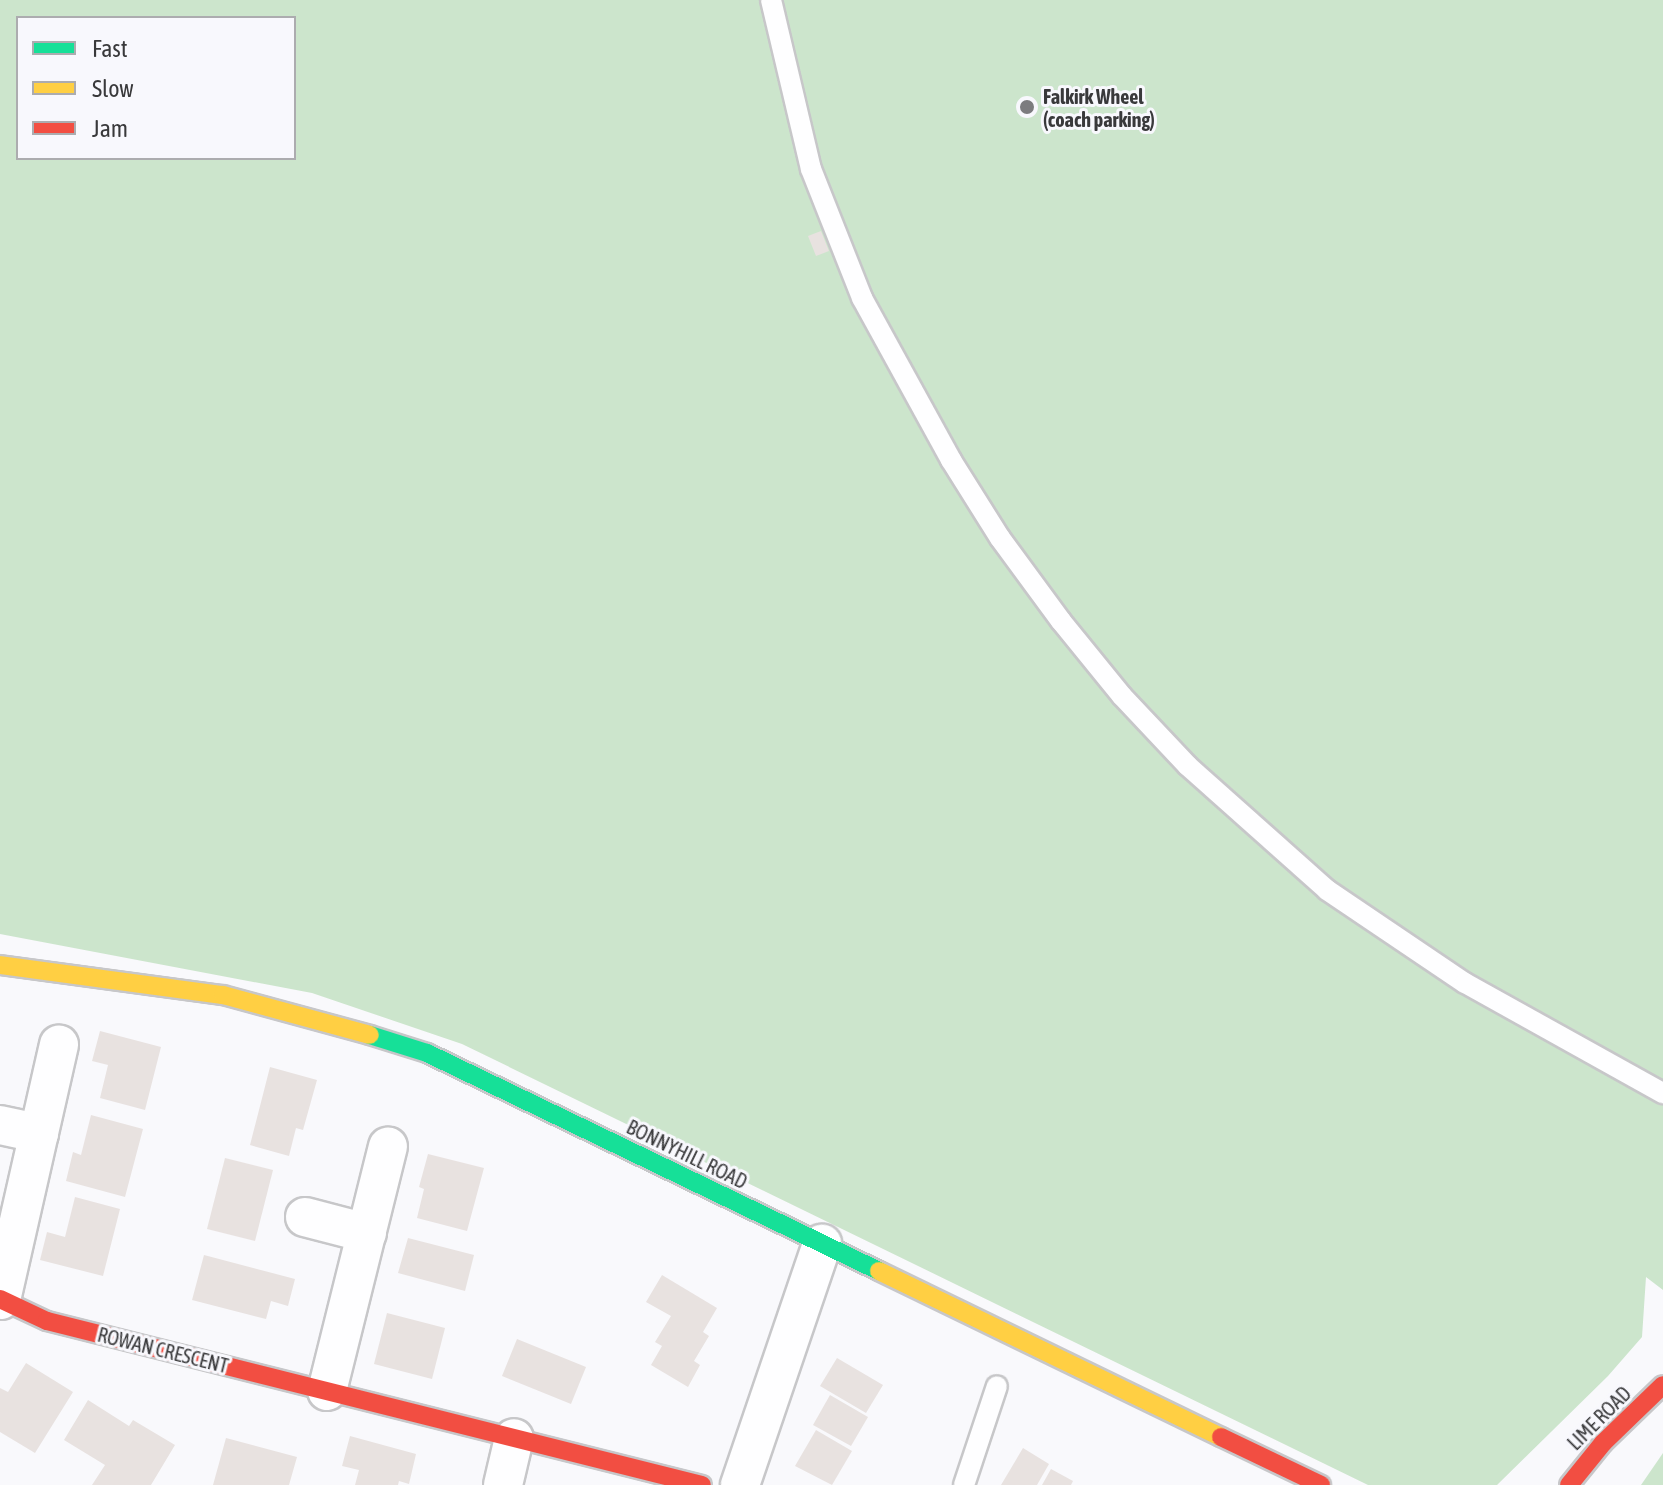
<!DOCTYPE html>
<style>
body{margin:0}
#map{position:relative;width:1663px;height:1485px;overflow:hidden;background:#f9f9fc;font-family:"Asap Condensed",sans-serif}
div>[style]{position:absolute}
.green>*{inset:0;background:#cce5cc}
.building>*{inset:0;background:#e8e2e0}
.roads{filter:drop-shadow(2px 0 #c7c7c9) drop-shadow(-2px 0 #c7c7c9) drop-shadow(0 2px #c7c7c9) drop-shadow(0 -2px #c7c7c9)}
.lane>*{height:20px;margin:-10px;padding:0 10px;transform-origin:10px;border-radius:10px;background:#fefeff}
.street>*{height:38px;margin:-19px;padding:0 19px;transform-origin:19px;border-radius:19px;background:#fefeff}
.fast>*{height:18px;margin:-9px;padding:0 9px;transform-origin:9px;border-radius:9px;background:#16e098}
.slow>*{height:18px;margin:-9px;padding:0 9px;transform-origin:9px;border-radius:9px;background:#ffcf43}
.jam>*{height:18px;margin:-9px;padding:0 9px;transform-origin:9px;border-radius:9px;background:#f24e42}
.dots>*{width:22px;height:22px;translate:-50% -50%;box-sizing:border-box;border:4px solid #f8f8fd;border-radius:50%}
span{translate:-50% -50%;white-space:nowrap;text-align:center;line-height:1.15;-webkit-text-stroke:6px #f8f8fd;paint-order:stroke}
.poi-label{font-size:20px;color:#39393b;font-weight:700}
.left{translate:0 -50%;text-align:left}
.street-label{font-size:20px;color:#39393b}
.legend{position:absolute;left:16px;top:16px;width:280px;height:144px;box-sizing:border-box;background:#f8f8fd;border:2px solid #acacaf;margin:0;padding:10px 14px;list-style:none;font-size:24px;color:#39393b}
.legend li{display:flex;align-items:center;gap:16px;height:40px}
.legend b{width:40px;border:2px solid #acacaf}
</style>
<div id="map">
<div class="green">
<i style="clip-path:polygon(evenodd,0 0,1663px 0,1663px 1290px,1646px 1277px,1642px 1337px,1608px 1376px,1497px 1485px,1368px 1485px,462px 1044px,312px 993px,0 934px,0 0,18px 18px,294px 18px,294px 158px,18px 158px,18px 18px)"></i>
<i style="clip-path:polygon(1663px 1453px,1663px 1485px,1641px 1485px)"></i>
</div>
<div class="building">
<i style="clip-path:polygon(821px 231px,829px 251px,816px 256px,808px 236px)"></i>
<i style="clip-path:polygon(100px 1031px,161px 1047px,145px 1110px,100px 1098px,108px 1065px,92px 1061px)"></i>
<i style="clip-path:polygon(270px 1067px,317px 1080px,303px 1130px,296px 1128px,289px 1156px,250px 1145px)"></i>
<i style="clip-path:polygon(91px 1115px,143px 1129px,125px 1197px,66px 1181px,73px 1152px,81px 1155px)"></i>
<i style="clip-path:polygon(428px 1154px,484px 1168px,467px 1231px,417px 1218px,424px 1189px,419px 1187px)"></i>
<i style="clip-path:polygon(225px 1158px,273px 1170px,255px 1241px,207px 1229px)"></i>
<i style="clip-path:polygon(75px 1197px,120px 1209px,103px 1276px,40px 1260px,47px 1232px,65px 1237px)"></i>
<i style="clip-path:polygon(408px 1238px,474px 1255px,465px 1291px,398px 1273px)"></i>
<i style="clip-path:polygon(204px 1255px,295px 1279px,288px 1306px,271px 1301px,266px 1319px,192px 1300px)"></i>
<i style="clip-path:polygon(662px 1275px,717px 1308px,703px 1332px,709px 1336px,694px 1361px,700px 1365px,688px 1387px,651px 1365px,662px 1346px,655px 1342px,671px 1316px,646px 1302px)"></i>
<i style="clip-path:polygon(387px 1313px,445px 1328px,432px 1379px,374px 1364px)"></i>
<i style="clip-path:polygon(517px 1339px,586px 1367px,571px 1404px,502px 1376px)"></i>
<i style="clip-path:polygon(837px 1358px,883px 1385px,866px 1413px,820px 1386px)"></i>
<i style="clip-path:polygon(26px 1363px,73px 1392px,35px 1453px,0 1432px,0 1388px,8px 1392px)"></i>
<i style="clip-path:polygon(830px 1395px,868px 1417px,851px 1446px,813px 1425px)"></i>
<i style="clip-path:polygon(88px 1400px,129px 1426px,133px 1420px,175px 1445px,151px 1485px,92px 1485px,105px 1465px,64px 1440px)"></i>
<i style="clip-path:polygon(816px 1430px,852px 1451px,832px 1485px,795px 1466px)"></i>
<i style="clip-path:polygon(350px 1436px,416px 1454px,409px 1484px,399px 1481px,398px 1485px,355px 1485px,359px 1470px,342px 1466px)"></i>
<i style="clip-path:polygon(226px 1438px,297px 1457px,289px 1485px,213px 1485px)"></i>
<i style="clip-path:polygon(1023px 1448px,1049px 1464px,1037px 1485px,1001px 1485px)"></i>
<i style="clip-path:polygon(1051px 1469px,1073px 1481px,1071px 1485px,1042px 1485px)"></i>
</div>
<div class="roads">
<div class="lane">
<i style="left:771px;top:0;width:174px;rotate:76.7deg"></i>
<i style="left:811px;top:169px;width:139px;rotate:68.4deg"></i>
<i style="left:862px;top:298px;width:185px;rotate:61.2deg"></i>
<i style="left:951px;top:460px;width:92px;rotate:57.9deg"></i>
<i style="left:1000px;top:538px;width:103px;rotate:53.7deg"></i>
<i style="left:1061px;top:621px;width:97px;rotate:50.9deg"></i>
<i style="left:1122px;top:696px;width:96px;rotate:46.7deg"></i>
<i style="left:1188px;top:766px;width:186px;rotate:41.7deg"></i>
<i style="left:1327px;top:890px;width:166px;rotate:34deg"></i>
<i style="left:1465px;top:983px;width:227px;rotate:29.1deg"></i>
<i style="left:964px;top:1485px;width:104px;rotate:-71.6deg"></i>
</div>
<div class="street">
<i style="left:0;top:1125px;width:40px;rotate:12deg"></i>
<i style="left:305px;top:1217px;width:64px;rotate:14.5deg"></i>
<i style="left:1px;top:1300px;width:262px;rotate:-77.2deg"></i>
<i style="left:327px;top:1391px;width:252px;rotate:-76deg"></i>
<i style="left:503px;top:1485px;width:48px;rotate:-76.8deg"></i>
<i style="left:740px;top:1485px;width:255px;rotate:-71.2deg"></i>
</div>
<div class="fast">
<i style="left:370px;top:1035px;width:60px;rotate:17.5deg"></i>
<i style="left:427px;top:1053px;width:502px;rotate:25.75deg"></i>
</div>
<div class="slow">
<i style="left:0;top:965px;width:225px;rotate:7.7deg"></i>
<i style="left:223px;top:995px;width:152px;rotate:15.2deg"></i>
<i style="left:879px;top:1271px;width:380px;rotate:25.9deg"></i>
</div>
<div class="jam">
<i style="left:0;top:1299px;width:52px;rotate:25.1deg"></i>
<i style="left:47px;top:1321px;width:675px;rotate:14.06deg"></i>
<i style="left:1221px;top:1437px;width:111px;rotate:25.6deg"></i>
<i style="left:1569px;top:1485px;width:54px;rotate:-51deg"></i>
<i style="left:1603px;top:1443px;width:83px;rotate:-44deg"></i>
</div>
</div>
<div class="dots">
<i style="left:1027px;top:107px;background:#7c7c7f"></i>
</div>
<div class="poi-label">
<span class="left" style="left:1043px;top:108px">Falkirk Wheel<br>(coach parking)</span>
</div>
<div class="street-label">
<span style="left:687px;top:1154px;rotate:26deg">BONNYHILL ROAD</span>
<span style="left:163px;top:1350px;rotate:14deg">ROWAN CRESCENT</span>
<span style="left:1599px;top:1418px;rotate:-45deg">LIME ROAD</span>
</div>
<ul class="legend">
<li><b style="height:10px;background:#16e098"></b>Fast</li>
<li><b style="height:10px;background:#ffcf43"></b>Slow</li>
<li><b style="height:10px;background:#f24e42"></b>Jam</li>
</ul>
</div>
